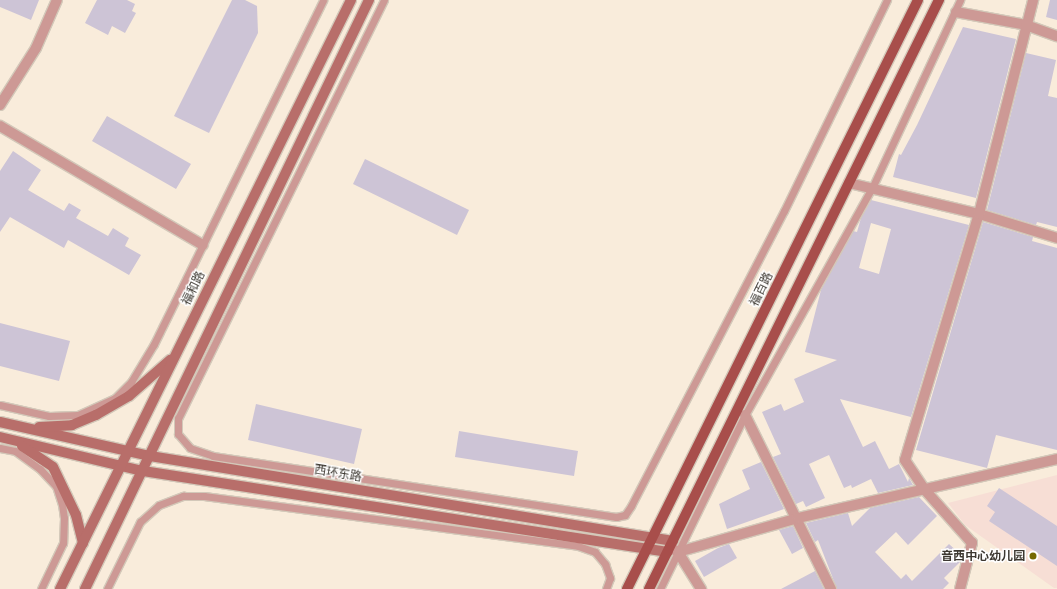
<!DOCTYPE html>
<meta charset="utf-8">
<style>
body{margin:0}
#map{position:relative;width:1057px;height:589px;overflow:hidden;background:#f9ecdb;font-family:"IBM Plex Sans","Noto Sans SC",sans-serif}
div>[style]{position:absolute}
.education>*{inset:0;background:#f7ded5}
.building>*{inset:0;background:#cdc4d6}
.roads{filter:drop-shadow(1px 0 #d3c8b9) drop-shadow(-1px 0 #d3c8b9) drop-shadow(0 1px #d3c8b9) drop-shadow(0 -1px #d3c8b9)}
.lane>*{height:7px;margin:-3.5px;padding:0 3.5px;transform-origin:3.5px;border-radius:3.5px;background:#cd9995}
.street>*{height:10px;margin:-5px;padding:0 5px;transform-origin:5px;border-radius:5px;background:#cd9995}
.secondary>*{height:10px;margin:-5px;padding:0 5px;transform-origin:5px;border-radius:5px;background:#b86e6a}
.primary>*{height:10px;margin:-5px;padding:0 5px;transform-origin:5px;border-radius:5px;background:#a84e4b}
.dots>*{width:11px;height:11px;translate:-50% -50%;box-sizing:border-box;border:2px solid #fff;border-radius:50%}
span{translate:-50% -50%;white-space:nowrap;text-align:center;line-height:1.15;-webkit-text-stroke:3px #fff;paint-order:stroke}
.street-label{font-size:12px;color:#3d3831}
.poi-label{font-size:12px;color:#3d3831;font-weight:700}
.right{translate:-100% -50%;text-align:right}
</style>
<div id="map">
<div class="education">
<i style="clip-path:polygon(1057px 475px,1057px 588px,1054px 588px,965px 525px,948px 503px)"></i>
</div>
<div class="building">
<i style="clip-path:polygon(0 0,39px 0,31px 20px,0 7px)"></i>
<i style="clip-path:polygon(97px 0,127px 0,135px 4px,132px 11px,136px 13px,125px 33px,112px 26px,108px 35px,85px 23px)"></i>
<i style="clip-path:polygon(232px 0,245px 0,257px 6px,258px 33px,209px 133px,174px 116px)"></i>
<i style="clip-path:polygon(1050px 0,1057px 0,1057px 20px,1046px 17px)"></i>
<i style="clip-path:polygon(963px 27px,1016px 39px,976px 198px,893px 177px,899px 154px,901px 155px,917px 125px)"></i>
<i style="clip-path:polygon(1026px 53px,1056px 60px,1048px 96px,1057px 98px,1057px 227px,1037px 222px,1036px 225px,987px 210px)"></i>
<i style="clip-path:polygon(107px 116px,191px 164px,176px 189px,92px 141px)"></i>
<i style="clip-path:polygon(13px 151px,41px 170px,28px 190px,64px 211px,69px 203px,81px 210px,76px 218px,108px 236px,113px 228px,129px 238px,125px 246px,141px 255px,129px 275px,68px 240px,64px 248px,10px 217px,0 232px,0 171px)"></i>
<i style="clip-path:polygon(365px 159px,469px 210px,457px 235px,353px 184px)"></i>
<i style="clip-path:polygon(evenodd,871px 200px,969px 225px,911px 417px,840px 399px,863px 447px,875px 441px,889px 469px,899px 464px,908px 482px,909px 478px,913px 485px,878px 493px,871px 479px,852px 488px,851px 485px,844px 488px,829px 455px,809px 464px,825px 498px,806px 507px,803px 501px,796px 504px,773px 457px,781px 454px,762px 412px,781px 404px,784px 411px,804px 402px,794px 379px,837px 360px,805px 352px,821px 290px,853px 231px,857px 232px,861px 218px,871px 200px,871px 223px,891px 229px,879px 274px,859px 268px,871px 223px)"></i>
<i style="clip-path:polygon(983px 222px,1033px 237px,1032px 241px,1057px 248px,1057px 450px,996px 435px,987px 468px,916px 450px)"></i>
<i style="clip-path:polygon(0 323px,70px 341px,59px 381px,0 366px)"></i>
<i style="clip-path:polygon(256px 404px,362px 429px,354px 464px,248px 440px)"></i>
<i style="clip-path:polygon(459px 431px,578px 451px,574px 476px,455px 457px)"></i>
<i style="clip-path:polygon(761px 462px,784px 509px,727px 529px,719px 504px,750px 489px,742px 470px)"></i>
<i style="clip-path:polygon(999px 488px,1057px 526px,1057px 566px,989px 521px,995px 512px,987px 506px)"></i>
<i style="clip-path:polygon(919px 497px,937px 516px,908px 545px,896px 532px,875px 552px,901px 579px,906px 574px,912px 581px,949px 544px,962px 556px,961px 561px,944px 578px,949px 583px,943px 589px,837px 589px,818px 540px,815px 542px,806px 523px,848px 513px,852px 526px,870px 508px)"></i>
<i style="clip-path:polygon(793px 526px,803px 548px,792px 554px,779px 530px)"></i>
<i style="clip-path:polygon(729px 544px,737px 558px,704px 577px,695px 561px,718px 548px)"></i>
<i style="clip-path:polygon(815px 571px,824px 589px,781px 589px)"></i>
</div>
<div class="roads">
<div class="lane">
<i style="left:384px;top:0;width:466px;rotate:116.2deg"></i>
<i style="left:178px;top:418px;width:16px;rotate:90deg"></i>
<i style="left:178px;top:434px;width:18px;rotate:49deg"></i>
<i style="left:190px;top:448px;width:24px;rotate:19deg"></i>
<i style="left:213px;top:456px;width:408px;rotate:8.6deg"></i>
<i style="left:616px;top:517px;width:9px;rotate:-13deg"></i>
<i style="left:625px;top:515px;width:11px;rotate:-56deg"></i>
<i style="left:631px;top:506px;width:332px;rotate:-62.6deg"></i>
<i style="left:784px;top:211px;width:235px;rotate:-64deg"></i>
<i style="left:0;top:405px;width:50px;rotate:12.7deg"></i>
<i style="left:49px;top:416px;width:29px;rotate:-2deg"></i>
<i style="left:78px;top:415px;width:41px;rotate:-24.7deg"></i>
<i style="left:115px;top:398px;width:23px;rotate:-45deg"></i>
<i style="left:131px;top:382px;width:44px;rotate:-58.8deg"></i>
<i style="left:154px;top:344px;width:383px;rotate:-63.8deg"></i>
<i style="left:0;top:448px;width:15px;rotate:11deg"></i>
<i style="left:15px;top:451px;width:31px;rotate:36deg"></i>
<i style="left:40px;top:469px;width:23px;rotate:47deg"></i>
<i style="left:56px;top:486px;width:19px;rotate:72deg"></i>
<i style="left:62px;top:504px;width:14px;rotate:82deg"></i>
<i style="left:64px;top:518px;width:25px;rotate:92deg"></i>
<i style="left:63px;top:543px;width:51px;rotate:115.6deg"></i>
<i style="left:107px;top:589px;width:75px;rotate:-63.8deg"></i>
<i style="left:140px;top:522px;width:25px;rotate:-42deg"></i>
<i style="left:159px;top:505px;width:26px;rotate:-21deg"></i>
<i style="left:183px;top:496px;width:21px"></i>
<i style="left:204px;top:496px;width:377px;rotate:7.6deg"></i>
<i style="left:578px;top:546px;width:18px;rotate:19deg"></i>
<i style="left:595px;top:552px;width:16px;rotate:50deg"></i>
<i style="left:605px;top:564px;width:15px;rotate:70deg"></i>
<i style="left:610px;top:578px;width:12px;rotate:110deg"></i>
<i style="left:660px;top:589px;width:194px;rotate:-64deg"></i>
<i style="left:745px;top:415px;width:260px;rotate:-60.8deg"></i>
<i style="left:872px;top:188px;width:208px;rotate:-64.9deg"></i>
</div>
<div class="street">
<i style="left:956px;top:12px;width:71px;rotate:10.5deg"></i>
<i style="left:1026px;top:25px;width:33px;rotate:20deg"></i>
<i style="left:0;top:105px;width:67px;rotate:-57.7deg"></i>
<i style="left:36px;top:48px;width:52px;rotate:-66.4deg"></i>
<i style="left:0;top:126px;width:235px;rotate:30.4deg"></i>
<i style="left:849px;top:183px;width:134px;rotate:13.4deg"></i>
<i style="left:979px;top:214px;width:82px;rotate:17.1deg"></i>
<i style="left:745px;top:415px;width:194px;rotate:63.7deg"></i>
<i style="left:670px;top:547px;width:9px;rotate:32deg"></i>
<i style="left:678px;top:552px;width:125px;rotate:-15.8deg"></i>
<i style="left:798px;top:518px;width:266px;rotate:-12.8deg"></i>
<i style="left:678px;top:552px;width:44px;rotate:58.1deg"></i>
<i style="left:960px;top:589px;width:48px;rotate:-75.4deg"></i>
<i style="left:972px;top:543px;width:71px;rotate:-131.6deg"></i>
<i style="left:925px;top:490px;width:36px;rotate:-124deg"></i>
<i style="left:905px;top:460px;width:257px;rotate:-73.3deg"></i>
<i style="left:979px;top:214px;width:221px;rotate:-75.8deg"></i>
</div>
<div class="secondary">
<i style="left:0;top:422px;width:154px;rotate:12.8deg"></i>
<i style="left:150px;top:456px;width:530px;rotate:9.23deg"></i>
<i style="left:39px;top:427px;width:33px;rotate:-3deg"></i>
<i style="left:72px;top:425px;width:26px;rotate:-23deg"></i>
<i style="left:96px;top:415px;width:38px;rotate:-30deg"></i>
<i style="left:129px;top:396px;width:55px;rotate:-41.3deg"></i>
<i style="left:0;top:437px;width:147px;rotate:13.4deg"></i>
<i style="left:143px;top:471px;width:531px;rotate:8.77deg"></i>
<i style="left:22px;top:446px;width:37px;rotate:34deg"></i>
<i style="left:53px;top:467px;width:53px;rotate:64.4deg"></i>
<i style="left:76px;top:515px;width:29px;rotate:76deg"></i>
<i style="left:60px;top:589px;width:657px;rotate:-63.71deg"></i>
<i style="left:85px;top:589px;width:654px;rotate:-64.26deg"></i>
</div>
<div class="primary">
<i style="left:627px;top:589px;width:657px;rotate:-63.71deg"></i>
<i style="left:649px;top:589px;width:657px;rotate:-63.79deg"></i>
</div>
</div>
<div class="dots">
<i style="left:1033px;top:556px;background:#756800"></i>
</div>
<div class="street-label">
<span style="left:193px;top:288px;rotate:-64deg">福和路</span>
<span style="left:761px;top:289px;rotate:-64deg">福百路</span>
<span style="left:338px;top:473px;rotate:9deg">西环东路</span>
</div>
<div class="poi-label">
<span class="right" style="left:1025px;top:556px">音西中心幼儿园</span>
</div>
</div>
